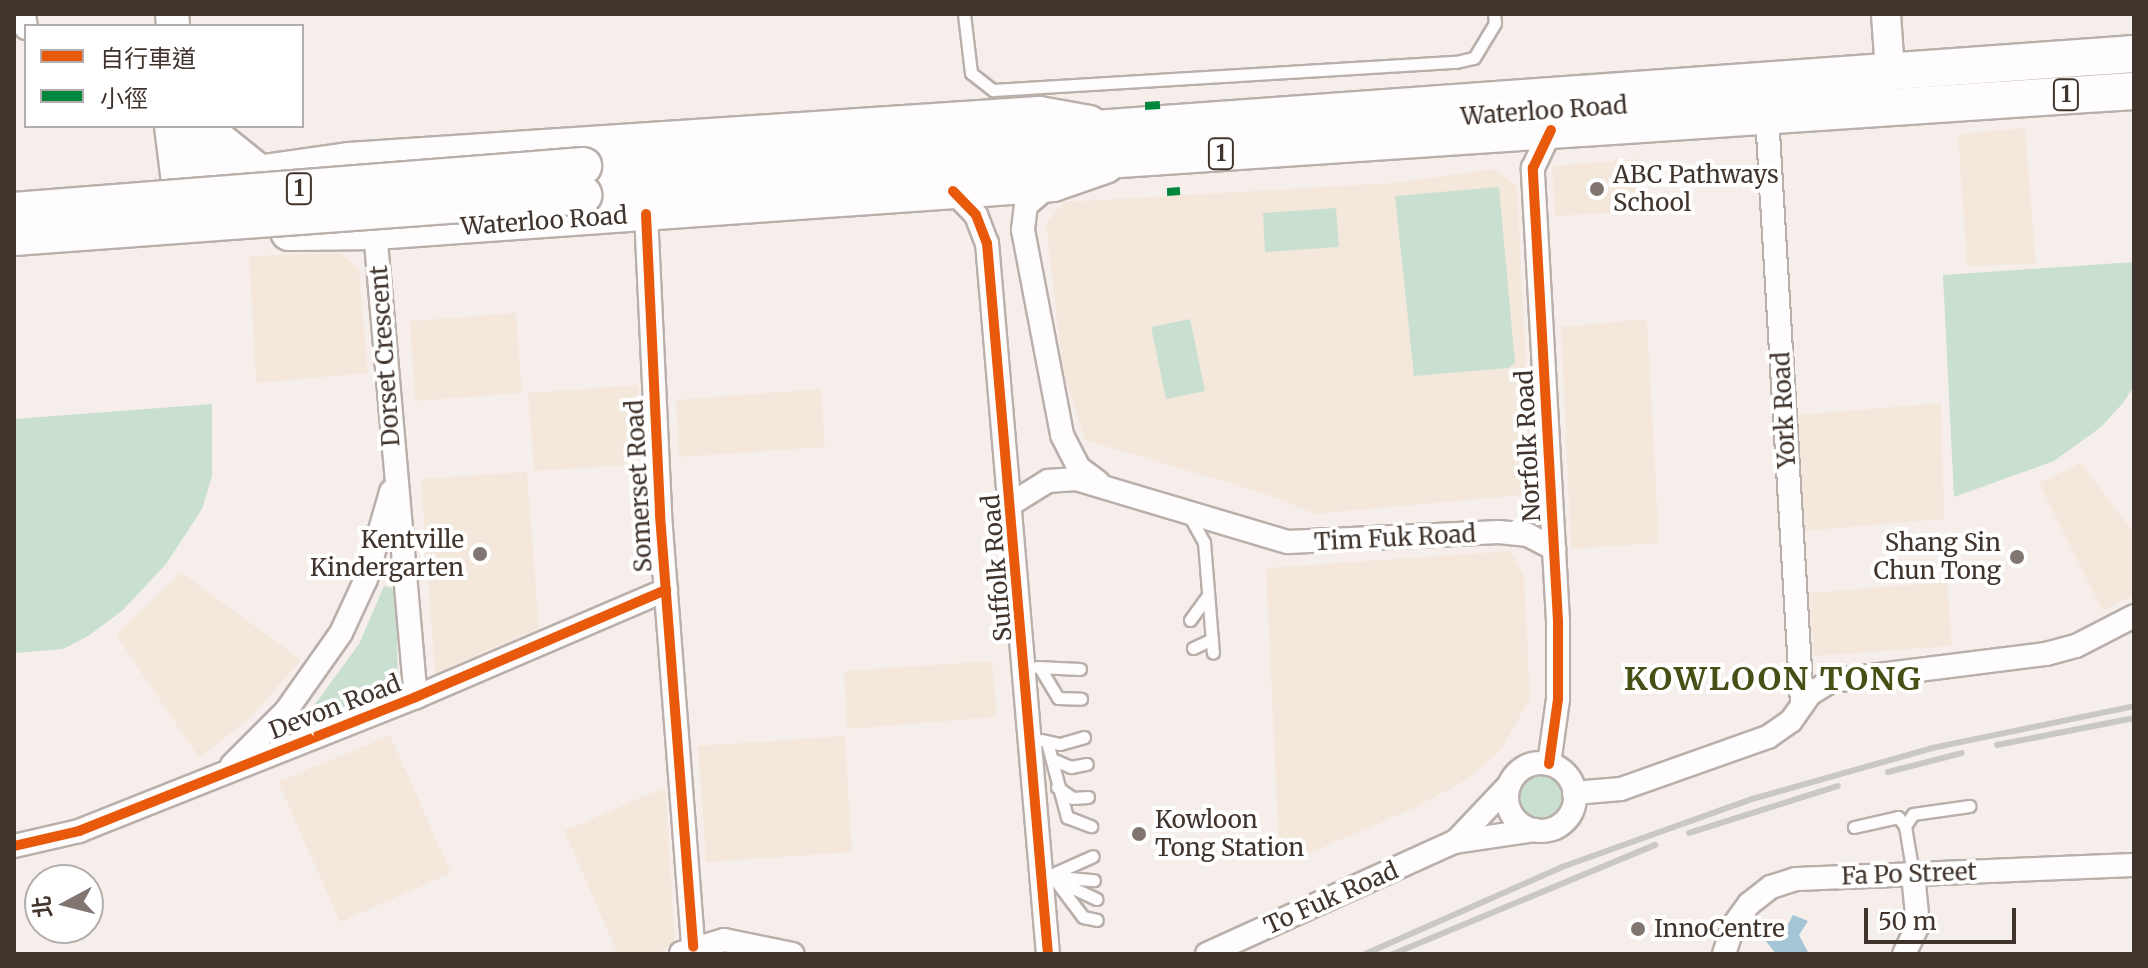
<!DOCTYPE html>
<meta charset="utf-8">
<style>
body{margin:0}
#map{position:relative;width:2148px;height:968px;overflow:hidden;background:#f6eeeb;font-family:Merriweather,"Noto Sans TC",serif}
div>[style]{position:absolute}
.education>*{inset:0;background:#f4e8dc}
.green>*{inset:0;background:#c9dfd0}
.round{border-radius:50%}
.water>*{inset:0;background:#a3c5d5}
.roads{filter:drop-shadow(2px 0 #b9afab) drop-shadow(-2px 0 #b9afab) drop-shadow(0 2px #b9afab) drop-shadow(0 -2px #b9afab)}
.service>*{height:11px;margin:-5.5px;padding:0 5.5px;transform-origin:5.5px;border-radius:5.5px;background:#fefcfc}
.minor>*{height:22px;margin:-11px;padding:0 11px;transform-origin:11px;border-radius:11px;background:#fefcfc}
.minor>.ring{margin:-11px;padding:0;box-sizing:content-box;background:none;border:22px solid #fefcfc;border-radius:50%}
.tertiary>*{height:28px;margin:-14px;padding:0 14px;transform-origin:14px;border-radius:14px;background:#fefcfc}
.secondary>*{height:32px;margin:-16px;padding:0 16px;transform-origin:16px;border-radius:16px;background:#fefcfc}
.primary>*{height:36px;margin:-18px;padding:0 18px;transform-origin:18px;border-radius:18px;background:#fefcfc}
.trunk>*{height:36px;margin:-18px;padding:0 18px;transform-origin:18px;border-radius:18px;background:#fefcfc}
.rail>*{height:6px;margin:-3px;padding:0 3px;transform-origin:3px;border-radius:3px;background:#cac8c6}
.bridges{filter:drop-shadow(2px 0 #b9afab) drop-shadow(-2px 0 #b9afab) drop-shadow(0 2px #b9afab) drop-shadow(0 -2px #b9afab)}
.trunk-bridge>*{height:36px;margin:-18px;padding:0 18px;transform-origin:18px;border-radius:18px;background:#fefcfc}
.quiet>*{height:8px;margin-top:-4px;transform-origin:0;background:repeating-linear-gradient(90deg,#00873e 0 16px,transparent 0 24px)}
.cycleway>*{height:10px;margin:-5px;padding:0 5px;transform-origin:5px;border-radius:5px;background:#e8590c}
.dots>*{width:22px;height:22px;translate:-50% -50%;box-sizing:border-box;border:4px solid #fff;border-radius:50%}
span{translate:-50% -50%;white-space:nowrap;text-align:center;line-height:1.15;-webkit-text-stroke:8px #fff;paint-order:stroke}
.shield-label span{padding:2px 6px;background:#fff;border:2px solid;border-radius:6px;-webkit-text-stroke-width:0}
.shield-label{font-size:22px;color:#41342d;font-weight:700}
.street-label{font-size:24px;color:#41342d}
.poi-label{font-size:24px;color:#41342d}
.left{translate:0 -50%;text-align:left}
.right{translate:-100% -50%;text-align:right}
.district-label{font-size:32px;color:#474f15;font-weight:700;letter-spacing:2px}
.frame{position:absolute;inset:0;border:16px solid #41342d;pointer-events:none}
.legend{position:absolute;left:24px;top:24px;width:280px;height:104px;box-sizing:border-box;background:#fff;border:2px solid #b3aeab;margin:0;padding:10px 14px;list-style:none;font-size:24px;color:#41342d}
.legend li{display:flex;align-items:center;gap:16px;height:40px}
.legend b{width:40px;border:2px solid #b3aeab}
.north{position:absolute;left:24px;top:864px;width:80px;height:80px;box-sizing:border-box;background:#fff;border:2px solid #b3aeab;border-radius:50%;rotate:263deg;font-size:22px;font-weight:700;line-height:32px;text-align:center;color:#41342d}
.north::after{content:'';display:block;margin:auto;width:28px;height:36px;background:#807570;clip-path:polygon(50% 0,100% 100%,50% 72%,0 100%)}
.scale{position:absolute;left:1864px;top:908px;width:152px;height:36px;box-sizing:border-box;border:4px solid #41342d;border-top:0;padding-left:10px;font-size:24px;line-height:28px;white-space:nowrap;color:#41342d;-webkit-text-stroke:6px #fff;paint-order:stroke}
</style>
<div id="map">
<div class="education">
<i style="clip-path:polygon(2025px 128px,2036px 264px,1967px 266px,1958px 134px)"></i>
<i style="clip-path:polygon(1639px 159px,1641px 211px,1555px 216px,1552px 166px)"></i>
<i style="clip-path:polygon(1495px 169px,1517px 187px,1533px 494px,1315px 514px,1269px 495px,1085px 440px,1063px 371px,1046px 224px,1064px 202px,1393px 183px)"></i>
<i style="clip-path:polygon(340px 253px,359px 269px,368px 373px,256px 383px,249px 256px)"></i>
<i style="clip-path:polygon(516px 313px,522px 393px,415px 401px,410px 321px)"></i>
<i style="clip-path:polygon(1647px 319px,1659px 543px,1571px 549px,1561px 327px)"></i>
<i style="clip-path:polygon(638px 385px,643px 464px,534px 471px,528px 393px)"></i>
<i style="clip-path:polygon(821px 389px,825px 447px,679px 457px,676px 400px)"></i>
<i style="clip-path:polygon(1941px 403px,1944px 519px,1804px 531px,1798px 415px)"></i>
<i style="clip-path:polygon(2081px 463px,2134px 533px,2134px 594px,2103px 611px,2039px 483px)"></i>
<i style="clip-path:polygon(527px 472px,539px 628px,435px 674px,421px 479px)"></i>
<i style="clip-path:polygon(1510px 551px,1524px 575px,1530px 698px,1501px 750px,1466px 780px,1416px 807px,1303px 856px,1279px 850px,1266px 568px)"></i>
<i style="clip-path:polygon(181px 572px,301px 660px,249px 719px,199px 758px,116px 635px)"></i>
<i style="clip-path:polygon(1947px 582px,1952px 646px,1814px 656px,1808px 593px)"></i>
<i style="clip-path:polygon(992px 661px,997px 717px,847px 729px,844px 671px)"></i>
<i style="clip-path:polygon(390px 735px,451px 873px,340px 922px,278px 782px)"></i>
<i style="clip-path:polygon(845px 736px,852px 852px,706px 862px,698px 746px)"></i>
<i style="clip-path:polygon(665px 787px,675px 941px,658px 954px,618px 954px,564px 831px)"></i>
</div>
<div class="green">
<i style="clip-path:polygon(1821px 58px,1821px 62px,1582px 77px,1582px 73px)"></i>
<i style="clip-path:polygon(1499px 187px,1515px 363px,1508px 368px,1414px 376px,1395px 196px)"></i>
<i style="clip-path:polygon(1336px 208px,1339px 247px,1265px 252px,1263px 213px)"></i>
<i style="clip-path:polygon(2134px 262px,2134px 386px,2123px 403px,2101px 427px,2054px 461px,1954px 497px,1943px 275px)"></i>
<i style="clip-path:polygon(1190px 319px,1205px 391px,1166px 399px,1151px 327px)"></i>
<i style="clip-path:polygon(212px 404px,212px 476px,202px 509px,166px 564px,123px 610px,88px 636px,63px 649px,14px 653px,14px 419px)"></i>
<i style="clip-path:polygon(384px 586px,396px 589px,398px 687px,317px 717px,315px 704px,359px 644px)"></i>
<i class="round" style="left:1516px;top:773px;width:50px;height:50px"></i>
</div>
<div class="water">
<i style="clip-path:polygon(1793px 915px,1808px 921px,1799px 935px,1809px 954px,1776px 954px,1762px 936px,1767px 931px,1784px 932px)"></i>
</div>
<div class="roads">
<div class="service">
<i style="left:964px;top:14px;width:59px;rotate:83.2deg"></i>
<i style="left:971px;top:73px;width:28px;rotate:38deg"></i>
<i style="left:993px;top:90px;width:464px;rotate:-3.5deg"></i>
<i style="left:1456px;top:62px;width:18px;rotate:-13deg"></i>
<i style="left:1474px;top:58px;width:41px;rotate:-59deg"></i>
<i style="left:1495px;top:23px;width:9px;rotate:-96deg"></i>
<i style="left:1190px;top:517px;width:29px;rotate:61deg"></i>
<i style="left:1204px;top:542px;width:111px;rotate:85.4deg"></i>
<i style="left:1190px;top:620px;width:29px;rotate:-54deg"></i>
<i style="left:1193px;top:648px;width:21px;rotate:-25deg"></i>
<i style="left:1037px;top:667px;width:43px;rotate:2.7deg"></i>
<i style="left:1040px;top:668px;width:35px;rotate:59deg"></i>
<i style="left:1058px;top:698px;width:23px;rotate:2deg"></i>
<i style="left:1042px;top:740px;width:18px;rotate:13deg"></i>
<i style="left:1060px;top:744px;width:25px;rotate:-16deg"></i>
<i style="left:1047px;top:742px;width:78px;rotate:75.1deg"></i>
<i style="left:1067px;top:817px;width:26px;rotate:21deg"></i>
<i style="left:1052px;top:759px;width:21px;rotate:23deg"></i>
<i style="left:1071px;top:767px;width:16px;rotate:-11deg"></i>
<i style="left:1057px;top:787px;width:19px;rotate:35deg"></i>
<i style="left:1073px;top:798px;width:15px;rotate:-4deg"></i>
<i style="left:1854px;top:827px;width:45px;rotate:-12.8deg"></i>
<i style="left:1898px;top:817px;width:11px;rotate:52deg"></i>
<i style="left:1913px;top:874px;width:49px;rotate:-99.5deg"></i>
<i style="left:1905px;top:826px;width:14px;rotate:-56deg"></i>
<i style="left:1913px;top:814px;width:57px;rotate:-8.1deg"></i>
<i style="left:1052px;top:876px;width:51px;rotate:52.9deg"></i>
<i style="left:1083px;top:917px;width:14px;rotate:12deg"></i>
<i style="left:1046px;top:877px;width:51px;rotate:-24.1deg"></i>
<i style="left:1057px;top:877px;width:37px;rotate:5deg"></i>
<i style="left:1062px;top:883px;width:38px;rotate:25deg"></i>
</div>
<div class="minor">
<i style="left:24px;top:14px;width:14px;rotate:82deg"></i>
<i style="left:1767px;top:116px;width:589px;rotate:86.59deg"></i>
<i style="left:1049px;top:186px;width:30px;rotate:140deg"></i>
<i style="left:1026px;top:205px;width:25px;rotate:97deg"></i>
<i style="left:1023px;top:230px;width:209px;rotate:79.2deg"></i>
<i style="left:1062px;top:435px;width:36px;rotate:63deg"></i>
<i style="left:1078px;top:467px;width:25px;rotate:37deg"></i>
<i style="left:953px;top:191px;width:33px;rotate:46deg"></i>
<i style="left:976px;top:215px;width:30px;rotate:69deg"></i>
<i style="left:987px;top:243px;width:714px;rotate:85.1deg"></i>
<i style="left:646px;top:214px;width:301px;rotate:87.3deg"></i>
<i style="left:660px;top:515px;width:433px;rotate:85.6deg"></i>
<i style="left:375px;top:231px;width:468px;rotate:85deg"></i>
<i style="left:1011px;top:504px;width:44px;rotate:-31.9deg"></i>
<i style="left:1048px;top:481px;width:28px;rotate:-4deg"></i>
<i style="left:1076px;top:479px;width:221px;rotate:16.6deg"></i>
<i style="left:1288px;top:542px;width:211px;rotate:-2.7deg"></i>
<i style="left:1499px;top:532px;width:29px;rotate:6deg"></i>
<i style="left:1528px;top:535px;width:30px;rotate:28deg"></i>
<i class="ring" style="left:1507px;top:763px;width:46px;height:46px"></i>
<i style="left:1549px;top:764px;width:66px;rotate:-82.1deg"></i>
<i style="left:1558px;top:699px;width:78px;rotate:-90deg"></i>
<i style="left:1558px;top:621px;width:454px;rotate:-93.2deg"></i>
<i style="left:1533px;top:168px;width:42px;rotate:-64.7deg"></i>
<i style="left:232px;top:765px;width:76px;rotate:-45deg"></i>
<i style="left:286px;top:711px;width:95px;rotate:-54.8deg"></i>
<i style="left:341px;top:633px;width:60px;rotate:-65.2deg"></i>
<i style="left:366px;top:579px;width:91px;rotate:-74deg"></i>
<i style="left:1574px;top:793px;width:47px;rotate:-4.9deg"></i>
<i style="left:1621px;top:789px;width:156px;rotate:-19.5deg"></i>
<i style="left:1768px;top:737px;width:28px;rotate:-35deg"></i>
<i style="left:1791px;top:721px;width:33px;rotate:-55deg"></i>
<i style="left:1810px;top:694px;width:25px;rotate:-32deg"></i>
<i style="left:1831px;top:681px;width:217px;rotate:-7.2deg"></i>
<i style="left:2046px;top:654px;width:31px;rotate:-15deg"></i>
<i style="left:2076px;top:646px;width:65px;rotate:-27.3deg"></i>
<i style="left:1455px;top:842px;width:79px;rotate:-46.5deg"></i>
<i style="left:14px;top:846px;width:67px;rotate:-13deg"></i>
<i style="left:79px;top:831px;width:363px;rotate:-21.7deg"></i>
<i style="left:416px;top:697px;width:272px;rotate:-23.2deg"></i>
<i style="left:681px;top:953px;width:45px;rotate:-16.8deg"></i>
<i style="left:724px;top:940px;width:70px;rotate:11.5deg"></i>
<i style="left:1207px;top:954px;width:271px;rotate:-24.4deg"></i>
<i style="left:1454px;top:842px;width:82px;rotate:-8.4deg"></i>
<i style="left:1724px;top:954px;width:29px;rotate:-72deg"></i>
<i style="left:1733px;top:926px;width:27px;rotate:-54deg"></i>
<i style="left:1749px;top:904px;width:28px;rotate:-38deg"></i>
<i style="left:1771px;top:887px;width:26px;rotate:-18deg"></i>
<i style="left:1796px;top:879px;width:338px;rotate:-2.4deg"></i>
<i style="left:1904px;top:954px;width:32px;rotate:-64deg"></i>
<i style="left:1918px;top:925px;width:51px;rotate:-95.6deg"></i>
</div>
<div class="tertiary">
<i style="left:1886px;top:14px;width:57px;rotate:86deg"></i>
</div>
<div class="secondary">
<i style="left:172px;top:14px;width:12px;rotate:85deg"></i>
<i style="left:171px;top:126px;width:97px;rotate:82.9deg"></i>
<i style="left:203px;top:126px;width:20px;rotate:101deg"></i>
<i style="left:199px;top:146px;width:61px;rotate:83.5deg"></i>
</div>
<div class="primary">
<i style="left:204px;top:129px;width:67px;rotate:38.9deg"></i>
<i style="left:201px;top:182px;width:149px;rotate:-8.1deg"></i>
<i style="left:349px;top:161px;width:692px;rotate:-3.81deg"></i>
<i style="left:1039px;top:115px;width:51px;rotate:10.2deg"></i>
<i style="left:289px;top:232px;width:86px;rotate:-0.7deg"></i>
<i style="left:375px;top:231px;width:680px;rotate:-4.05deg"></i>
<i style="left:1053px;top:183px;width:55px;rotate:-19.1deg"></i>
</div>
<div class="trunk">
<i style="left:583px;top:166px;width:1555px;rotate:-4.13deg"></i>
<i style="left:583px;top:195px;width:1554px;rotate:-3.84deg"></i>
</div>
</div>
<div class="rail">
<i style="left:1997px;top:745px;width:140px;rotate:-11.1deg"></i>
<i style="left:1888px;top:772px;width:76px;rotate:-14.4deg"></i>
<i style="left:1689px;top:833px;width:156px;rotate:-17.5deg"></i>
<i style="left:1365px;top:954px;width:215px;rotate:-23.8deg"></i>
<i style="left:1562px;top:867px;width:202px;rotate:-19.7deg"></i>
<i style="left:1752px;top:799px;width:187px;rotate:-15.8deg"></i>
<i style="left:1932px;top:748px;width:206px;rotate:-11.7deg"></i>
<i style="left:1393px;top:954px;width:284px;rotate:-22.6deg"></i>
</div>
<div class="bridges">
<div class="trunk-bridge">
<i style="left:14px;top:211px;width:571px;rotate:-4.52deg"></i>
<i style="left:14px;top:237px;width:571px;rotate:-4.22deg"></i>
</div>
</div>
<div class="quiet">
<i style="left:1145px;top:106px;width:15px;rotate:-4deg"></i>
<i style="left:1167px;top:192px;width:13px;rotate:-4deg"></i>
</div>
<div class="cycleway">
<i style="left:953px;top:191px;width:33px;rotate:46deg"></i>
<i style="left:976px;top:215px;width:30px;rotate:69deg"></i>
<i style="left:987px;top:243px;width:714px;rotate:85.1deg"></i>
<i style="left:646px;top:214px;width:301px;rotate:87.3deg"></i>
<i style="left:660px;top:515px;width:433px;rotate:85.6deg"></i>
<i style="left:1549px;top:764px;width:66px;rotate:-82.1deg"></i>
<i style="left:1558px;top:699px;width:78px;rotate:-90deg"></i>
<i style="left:1558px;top:621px;width:454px;rotate:-93.2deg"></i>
<i style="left:1533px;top:168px;width:42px;rotate:-64.7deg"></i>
<i style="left:14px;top:846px;width:67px;rotate:-13deg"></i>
<i style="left:79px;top:831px;width:363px;rotate:-21.7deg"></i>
<i style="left:416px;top:697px;width:272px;rotate:-23.2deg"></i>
</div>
<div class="dots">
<i style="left:1597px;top:189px;background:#807570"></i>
<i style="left:480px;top:554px;background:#807570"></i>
<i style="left:2017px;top:557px;background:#807570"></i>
<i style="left:1139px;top:834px;background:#807570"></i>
<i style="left:1638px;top:929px;background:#807570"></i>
</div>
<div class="shield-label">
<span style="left:2066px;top:95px">1</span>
<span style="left:1221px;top:154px">1</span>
<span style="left:299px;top:189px">1</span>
</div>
<div class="street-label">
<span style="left:1544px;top:111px;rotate:-4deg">Waterloo Road</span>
<span style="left:544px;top:221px;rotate:-4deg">Waterloo Road</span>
<span style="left:385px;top:356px;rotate:-94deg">Dorset Crescent</span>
<span style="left:1784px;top:410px;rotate:-93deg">York Road</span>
<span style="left:1528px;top:446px;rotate:-93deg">Norfolk Road</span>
<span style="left:639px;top:486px;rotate:-93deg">Somerset Road</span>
<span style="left:1395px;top:538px;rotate:-3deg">Tim Fuk Road</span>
<span style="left:997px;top:568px;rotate:-95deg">Suffolk Road</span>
<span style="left:335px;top:707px;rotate:-21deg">Devon Road</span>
<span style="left:1909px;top:874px;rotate:-2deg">Fa Po Street</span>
<span style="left:1331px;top:898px;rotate:-24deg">To Fuk Road</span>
</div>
<div class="poi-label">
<span class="left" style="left:1613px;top:189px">ABC Pathways<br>School</span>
<span class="right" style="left:464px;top:554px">Kentville<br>Kindergarten</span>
<span class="right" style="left:2001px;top:557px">Shang Sin<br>Chun Tong</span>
<span class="left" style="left:1155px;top:834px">Kowloon<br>Tong Station</span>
<span class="left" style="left:1654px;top:929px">InnoCentre</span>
</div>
<div class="district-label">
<span style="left:1773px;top:679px">KOWLOON TONG</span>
</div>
<div class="frame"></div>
<ul class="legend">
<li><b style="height:10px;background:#e8590c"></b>自行車道</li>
<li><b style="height:10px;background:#00873e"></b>小徑</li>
</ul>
<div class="north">北</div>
<div class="scale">50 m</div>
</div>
